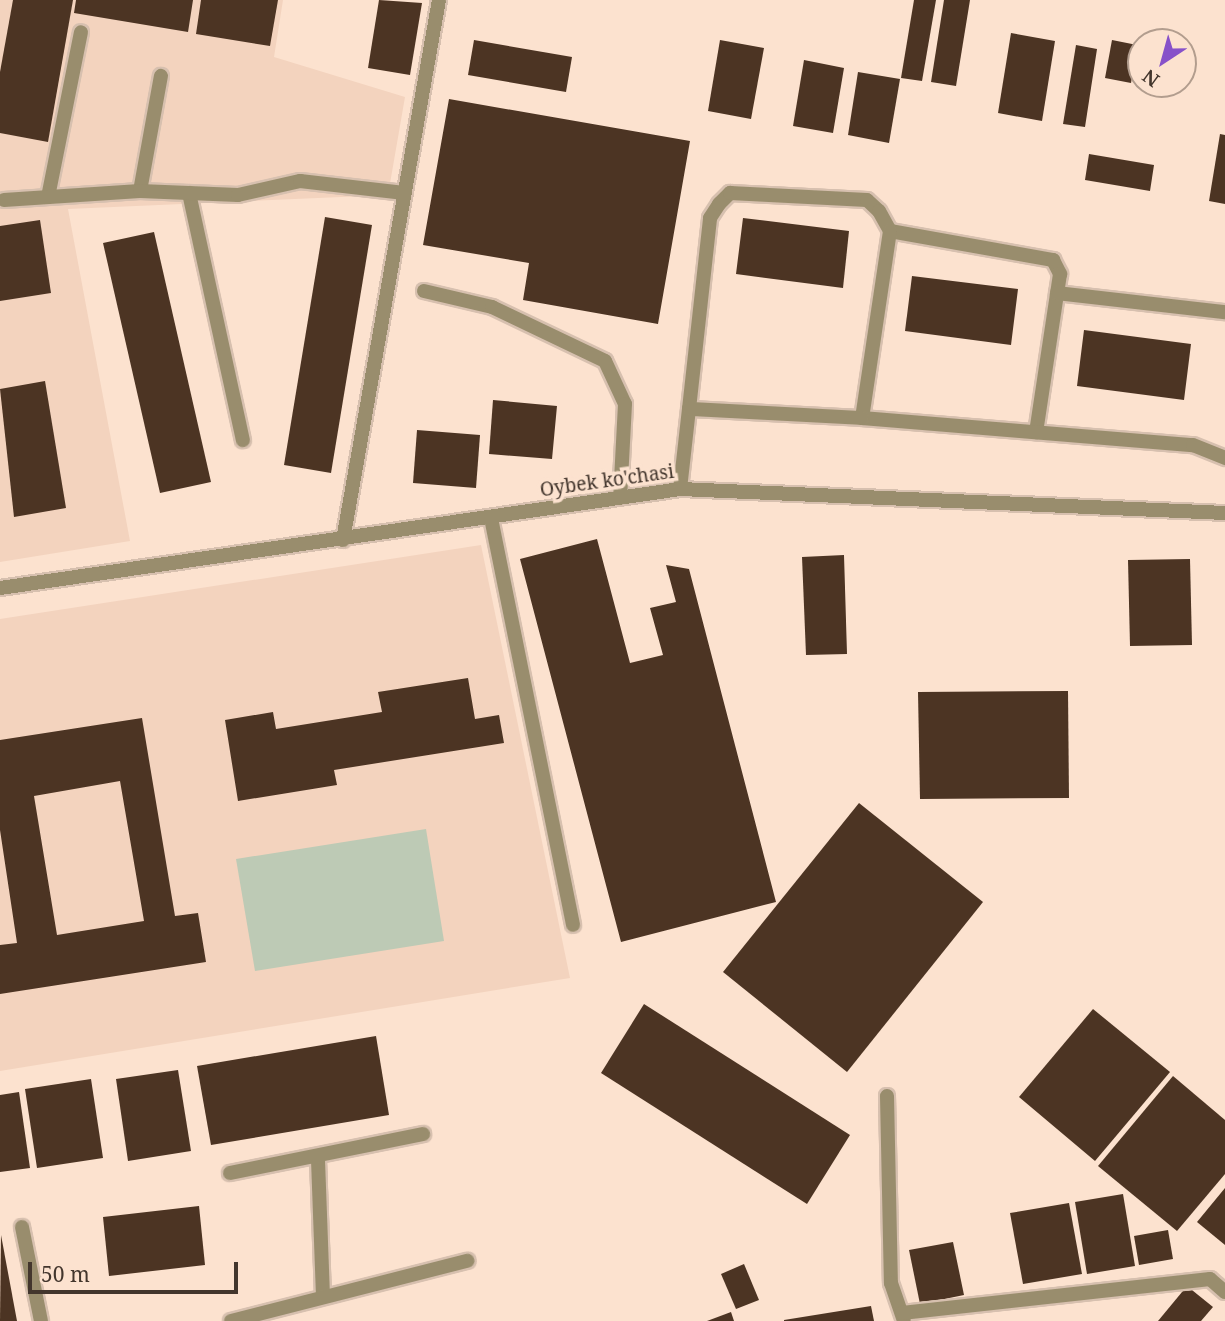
<!DOCTYPE html>
<style>
body{margin:0}
#map{position:relative;width:1225px;height:1321px;overflow:hidden;background:#fce2cf;font-family:"Noto Serif",serif}
div>[style]{position:absolute}
.built>*{inset:0;background:#f3d3be}
.green>*{inset:0;background:#bdcab5}
.building>*{inset:0;background:#4c3423}
.roads{filter:drop-shadow(2px 0 #d7c0af) drop-shadow(-2px 0 #d7c0af) drop-shadow(0 2px #d7c0af) drop-shadow(0 -2px #d7c0af)}
.lane>*{height:14px;margin:-7px;padding:0 7px;transform-origin:7px;border-radius:7px;background:#998d6d}
.street>*{height:14px;margin:-7px;padding:0 7px;transform-origin:7px;border-radius:7px;background:#998d6d}
span{translate:-50% -50%;white-space:nowrap;text-align:center;line-height:1.15;-webkit-text-stroke:7px #fce2cf;paint-order:stroke}
.street-label{font-size:19px;color:#43362d}
.north{position:absolute;left:1127px;top:28px;width:70px;height:70px;box-sizing:border-box;background:#fce2cf;border:2px solid #b29d8e;border-radius:50%;rotate:216deg;font-size:19px;font-weight:700;line-height:28px;text-align:center;color:#43362d}
.north::after{content:'';display:block;margin:auto;width:24px;height:32px;background:#8751c9;clip-path:polygon(50% 0,100% 100%,50% 72%,0 100%)}
.scale{position:absolute;left:28px;top:1262px;width:210px;height:32px;box-sizing:border-box;border:4px solid #43362d;border-top:0;padding-left:9px;font-size:21px;line-height:24px;white-space:nowrap;color:#43362d;-webkit-text-stroke:5px #fce2cf;paint-order:stroke}
</style>
<div id="map">
<div class="built">
<i style="clip-path:polygon(0 0,283px 0,274px 57px,405px 97px,388px 195px,68px 209px,130px 541px,0 562px)"></i>
<i style="clip-path:polygon(481px 545px,570px 978px,0 1071px,0 619px)"></i>
</div>
<div class="green">
<i style="clip-path:polygon(426px 829px,444px 941px,255px 971px,236px 859px)"></i>
</div>
<div class="building">
<i style="clip-path:polygon(13px 0,73px 0,48px 142px,0 133px,0 72px)"></i>
<i style="clip-path:polygon(76px 0,193px 0,188px 32px,74px 13px)"></i>
<i style="clip-path:polygon(201px 0,278px 0,270px 46px,196px 34px)"></i>
<i style="clip-path:polygon(379px 0,422px 3px,410px 75px,368px 68px)"></i>
<i style="clip-path:polygon(914px 0,936px 0,922px 81px,901px 78px)"></i>
<i style="clip-path:polygon(944px 0,970px 0,956px 86px,931px 82px)"></i>
<i style="clip-path:polygon(1011px 33px,1055px 41px,1042px 121px,998px 113px)"></i>
<i style="clip-path:polygon(474px 40px,572px 57px,566px 92px,468px 75px)"></i>
<i style="clip-path:polygon(720px 40px,764px 48px,751px 119px,708px 111px)"></i>
<i style="clip-path:polygon(1112px 40px,1137px 45px,1131px 83px,1105px 78px)"></i>
<i style="clip-path:polygon(1076px 45px,1097px 49px,1085px 127px,1063px 124px)"></i>
<i style="clip-path:polygon(804px 60px,844px 68px,833px 133px,793px 126px)"></i>
<i style="clip-path:polygon(858px 72px,900px 79px,889px 143px,848px 135px)"></i>
<i style="clip-path:polygon(449px 99px,690px 141px,658px 324px,523px 300px,529px 263px,423px 245px)"></i>
<i style="clip-path:polygon(1220px 134px,1225px 135px,1225px 204px,1209px 201px)"></i>
<i style="clip-path:polygon(1089px 154px,1154px 165px,1150px 191px,1085px 180px)"></i>
<i style="clip-path:polygon(325px 217px,372px 225px,331px 473px,284px 465px)"></i>
<i style="clip-path:polygon(743px 218px,849px 231px,843px 288px,736px 274px)"></i>
<i style="clip-path:polygon(40px 220px,51px 293px,0 301px,0 226px)"></i>
<i style="clip-path:polygon(154px 232px,211px 482px,160px 493px,103px 243px)"></i>
<i style="clip-path:polygon(912px 276px,1018px 289px,1011px 345px,905px 331px)"></i>
<i style="clip-path:polygon(1084px 330px,1191px 344px,1184px 400px,1077px 386px)"></i>
<i style="clip-path:polygon(45px 381px,66px 508px,14px 517px,0 389px)"></i>
<i style="clip-path:polygon(493px 400px,557px 406px,552px 459px,489px 454px)"></i>
<i style="clip-path:polygon(417px 430px,480px 435px,476px 488px,413px 483px)"></i>
<i style="clip-path:polygon(597px 539px,630px 663px,663px 655px,650px 608px,676px 602px,666px 565px,689px 569px,776px 902px,621px 942px,520px 559px)"></i>
<i style="clip-path:polygon(844px 555px,847px 654px,806px 655px,802px 557px)"></i>
<i style="clip-path:polygon(1190px 559px,1192px 645px,1130px 646px,1128px 560px)"></i>
<i style="clip-path:polygon(468px 678px,475px 719px,499px 715px,504px 743px,334px 770px,337px 785px,238px 801px,225px 720px,273px 712px,276px 729px,382px 712px,378px 692px)"></i>
<i style="clip-path:polygon(1068px 691px,1069px 798px,920px 799px,918px 692px)"></i>
<i style="clip-path:polygon(evenodd,142px 718px,175px 916px,198px 913px,206px 962px,0 994px,0 945px,17px 943px,0 830px,0 740px,142px 718px,120px 781px,144px 921px,57px 935px,34px 796px,120px 781px)"></i>
<i style="clip-path:polygon(859px 803px,983px 902px,847px 1072px,723px 972px)"></i>
<i style="clip-path:polygon(644px 1004px,850px 1135px,807px 1204px,601px 1073px)"></i>
<i style="clip-path:polygon(1093px 1009px,1170px 1072px,1095px 1161px,1019px 1097px)"></i>
<i style="clip-path:polygon(376px 1036px,389px 1115px,211px 1145px,197px 1066px)"></i>
<i style="clip-path:polygon(178px 1070px,191px 1151px,128px 1161px,116px 1079px)"></i>
<i style="clip-path:polygon(1173px 1076px,1225px 1120px,1225px 1174px,1177px 1231px,1098px 1166px)"></i>
<i style="clip-path:polygon(91px 1079px,103px 1158px,37px 1168px,25px 1089px)"></i>
<i style="clip-path:polygon(19px 1092px,30px 1168px,0 1172px,0 1095px)"></i>
<i style="clip-path:polygon(1225px 1188px,1225px 1245px,1197px 1222px)"></i>
<i style="clip-path:polygon(1123px 1194px,1135px 1266px,1087px 1274px,1075px 1202px)"></i>
<i style="clip-path:polygon(1069px 1203px,1082px 1274px,1023px 1284px,1010px 1213px)"></i>
<i style="clip-path:polygon(199px 1206px,205px 1265px,109px 1276px,103px 1217px)"></i>
<i style="clip-path:polygon(1168px 1230px,1173px 1259px,1139px 1265px,1134px 1236px)"></i>
<i style="clip-path:polygon(1px 1235px,17px 1321px,0 1321px)"></i>
<i style="clip-path:polygon(953px 1242px,964px 1295px,920px 1304px,909px 1250px)"></i>
<i style="clip-path:polygon(744px 1264px,759px 1300px,736px 1309px,721px 1274px)"></i>
<i style="clip-path:polygon(1187px 1286px,1213px 1307px,1201px 1321px,1158px 1321px)"></i>
<i style="clip-path:polygon(871px 1306px,874px 1321px,784px 1321px,784px 1320px)"></i>
<i style="clip-path:polygon(731px 1312px,734px 1321px,707px 1321px)"></i>
</div>
<div class="roads">
<div class="lane">
<i style="left:890px;top:231px;width:166px;rotate:10.1deg"></i>
<i style="left:1053px;top:260px;width:16px;rotate:63deg"></i>
<i style="left:1060px;top:274px;width:160px;rotate:98.6deg"></i>
<i style="left:424px;top:291px;width:70px;rotate:13.2deg"></i>
<i style="left:492px;top:307px;width:125px;rotate:25.5deg"></i>
<i style="left:605px;top:361px;width:47px;rotate:65.1deg"></i>
<i style="left:625px;top:404px;width:94px;rotate:93deg"></i>
<i style="left:1057px;top:293px;width:169px;rotate:6.5deg"></i>
<i style="left:862px;top:418px;width:332px;rotate:4.7deg"></i>
<i style="left:1193px;top:445px;width:35px;rotate:22deg"></i>
<i style="left:680px;top:489px;width:81px;rotate:-83.6deg"></i>
<i style="left:689px;top:409px;width:192px;rotate:-83.7deg"></i>
<i style="left:710px;top:218px;width:17px;rotate:-57deg"></i>
<i style="left:719px;top:204px;width:16px;rotate:-45deg"></i>
<i style="left:730px;top:193px;width:137px;rotate:2.9deg"></i>
<i style="left:867px;top:200px;width:16px;rotate:43deg"></i>
<i style="left:879px;top:211px;width:23px;rotate:61deg"></i>
<i style="left:890px;top:231px;width:189px;rotate:98.5deg"></i>
<i style="left:862px;top:418px;width:173px;rotate:-177deg"></i>
<i style="left:887px;top:1096px;width:187px;rotate:88.8deg"></i>
<i style="left:891px;top:1283px;width:39px;rotate:71deg"></i>
<i style="left:318px;top:1160px;width:134px;rotate:87.9deg"></i>
<i style="left:230px;top:1173px;width:197px;rotate:-11.4deg"></i>
<i style="left:22px;top:1227px;width:96px;rotate:78.6deg"></i>
<i style="left:902px;top:1313px;width:310px;rotate:-6.3deg"></i>
<i style="left:1210px;top:1279px;width:20px;rotate:41deg"></i>
<i style="left:231px;top:1321px;width:244px;rotate:-14.3deg"></i>
</div>
<div class="street">
<i style="left:140px;top:191px;width:117px;rotate:-79.7deg"></i>
<i style="left:189px;top:193px;width:253px;rotate:77.7deg"></i>
<i style="left:48px;top:197px;width:168px;rotate:-78.7deg"></i>
<i style="left:4px;top:200px;width:136px;rotate:-3.8deg"></i>
<i style="left:140px;top:191px;width:98px;rotate:2.3deg"></i>
<i style="left:238px;top:195px;width:64px;rotate:-12.7deg"></i>
<i style="left:300px;top:181px;width:105px;rotate:6.6deg"></i>
<i style="left:491px;top:518px;width:415px;rotate:78.6deg"></i>
<i style="left:343px;top:540px;width:548px;rotate:-79.92deg"></i>
<i style="left:0;top:588px;width:687px;rotate:-8.28deg"></i>
<i style="left:680px;top:489px;width:546px;rotate:2.52deg"></i>
</div>
</div>
<div class="street-label">
<span style="left:607px;top:481px;rotate:-8deg">Oybek ko'chasi</span>
</div>
<div class="north">N</div>
<div class="scale">50 m</div>
</div>
